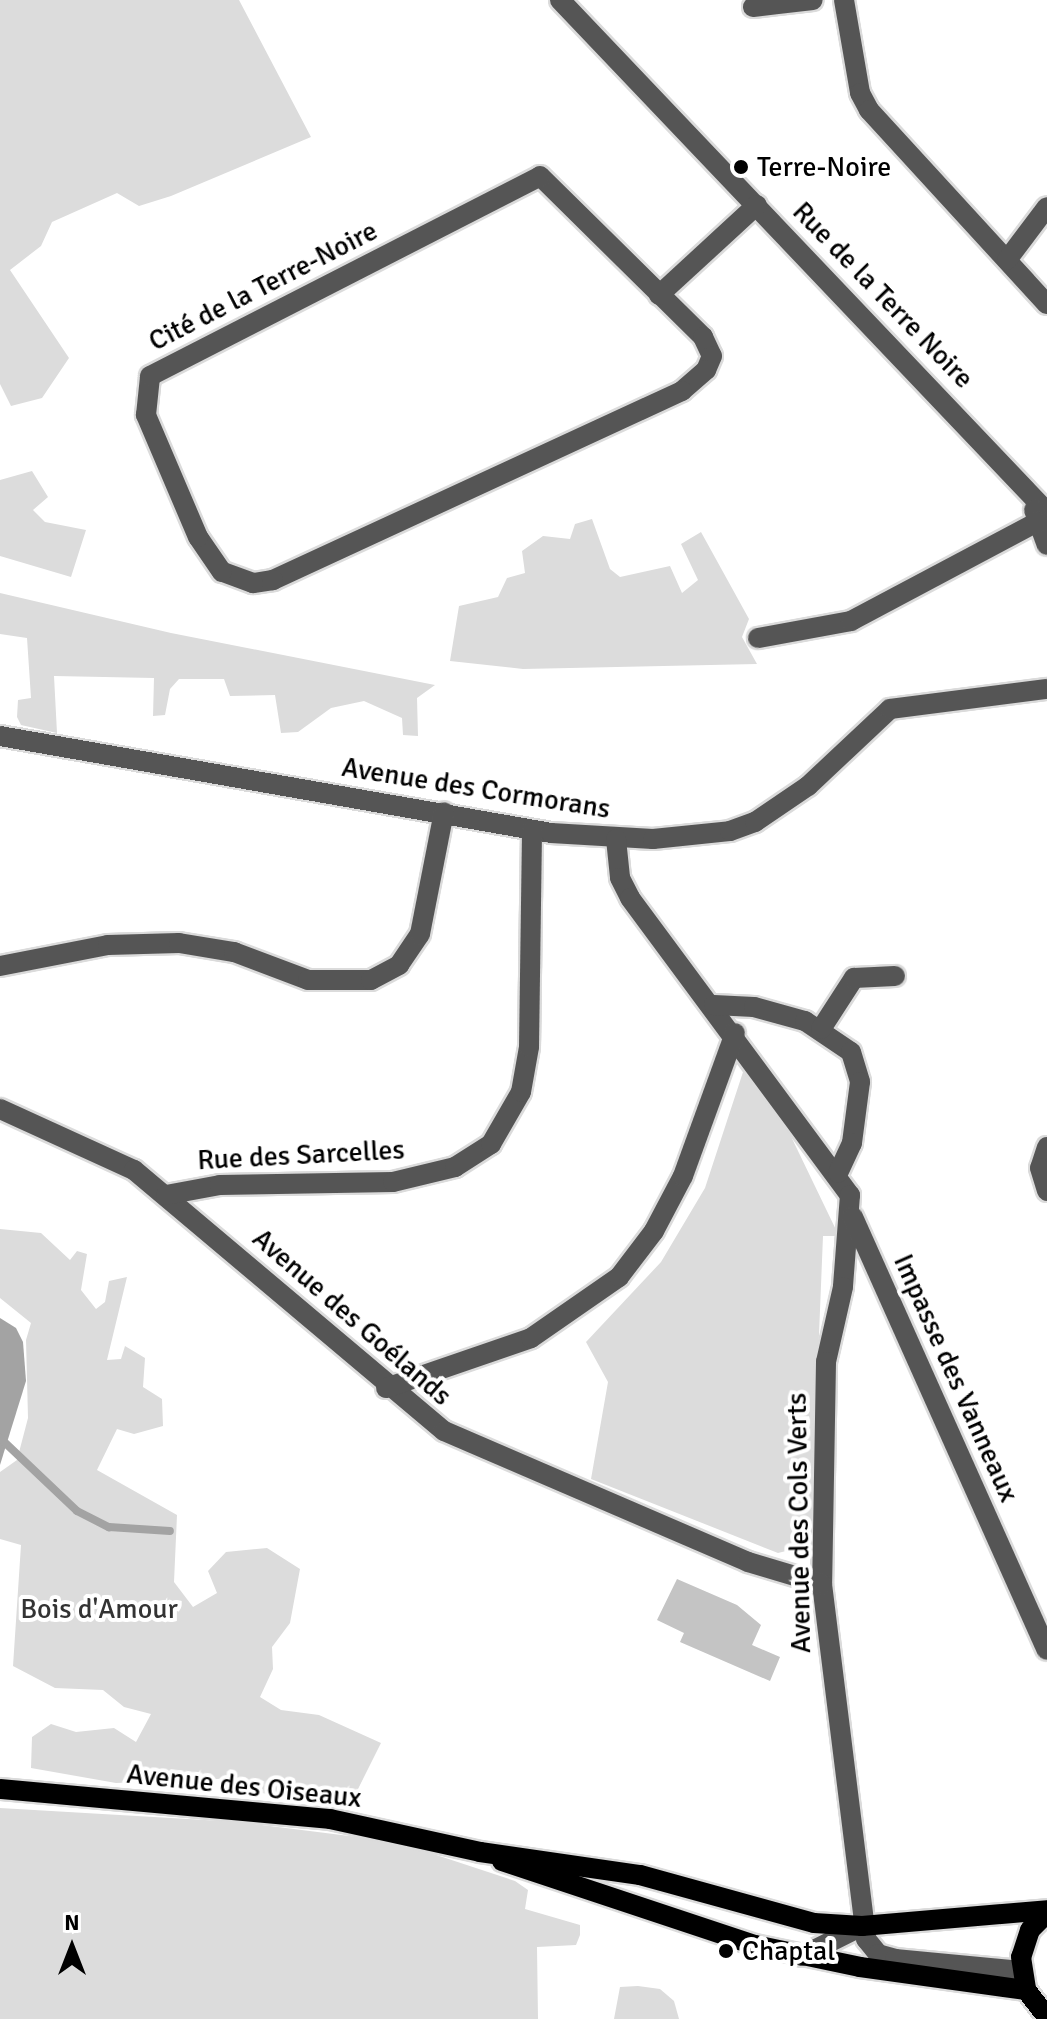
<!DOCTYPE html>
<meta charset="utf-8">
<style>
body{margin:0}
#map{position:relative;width:1047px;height:2019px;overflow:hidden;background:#fff;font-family:Signika,sans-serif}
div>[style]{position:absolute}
.green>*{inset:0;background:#dcdcdc}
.water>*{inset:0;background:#a3a3a3}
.stream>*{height:8px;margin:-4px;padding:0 4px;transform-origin:4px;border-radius:4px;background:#a3a3a3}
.building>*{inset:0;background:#c4c4c4}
.roads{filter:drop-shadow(2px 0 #dbdbdb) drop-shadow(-2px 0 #dbdbdb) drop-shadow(0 2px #dbdbdb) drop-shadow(0 -2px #dbdbdb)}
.minor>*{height:20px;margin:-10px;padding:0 10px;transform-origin:10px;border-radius:10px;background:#555}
.major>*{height:20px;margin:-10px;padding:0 10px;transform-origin:10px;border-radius:10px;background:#000}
.dots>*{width:22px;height:22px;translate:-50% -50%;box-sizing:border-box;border:4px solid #fff;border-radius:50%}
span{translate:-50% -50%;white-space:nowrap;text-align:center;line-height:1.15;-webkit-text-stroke:8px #fff;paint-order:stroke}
.poi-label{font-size:28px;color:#000}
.left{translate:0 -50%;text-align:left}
.street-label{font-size:28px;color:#000}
.park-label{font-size:28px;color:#333}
.north{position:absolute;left:32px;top:1907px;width:80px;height:80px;-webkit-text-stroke:6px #fff;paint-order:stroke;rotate:0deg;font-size:22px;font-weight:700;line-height:32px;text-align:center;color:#000}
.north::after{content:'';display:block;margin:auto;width:28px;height:36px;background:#000;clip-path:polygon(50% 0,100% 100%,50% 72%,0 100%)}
</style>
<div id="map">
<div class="green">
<i style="clip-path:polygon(0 0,239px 0,311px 137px,171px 196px,139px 206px,117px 193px,52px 222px,41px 246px,10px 270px,69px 358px,42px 398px,11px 406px,0 384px)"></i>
<i style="clip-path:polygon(32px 471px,48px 497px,33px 510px,45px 522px,86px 530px,71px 577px,0 556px,0 480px)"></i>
<i style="clip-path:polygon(592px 519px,610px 569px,620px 577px,670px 566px,682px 593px,698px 580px,681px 544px,701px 532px,749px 619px,742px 637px,757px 664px,523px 669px,450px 661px,459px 606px,498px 597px,507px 578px,525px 573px,522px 551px,543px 536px,570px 539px,575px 524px)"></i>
<i style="clip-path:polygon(0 593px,171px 633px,435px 685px,417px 698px,418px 736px,403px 735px,402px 718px,364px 701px,331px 708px,298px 732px,281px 733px,275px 695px,230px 696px,224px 679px,179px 679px,170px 689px,165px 715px,153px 716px,154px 678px,54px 676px,57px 733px,21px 725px,17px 717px,18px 700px,31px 698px,27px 638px,0 634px)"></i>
<i style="clip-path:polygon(743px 1072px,772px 1097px,839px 1236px,823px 1236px,811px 1533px,802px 1547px,778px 1553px,591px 1479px,608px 1382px,586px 1342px,661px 1262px,705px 1188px)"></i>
<i style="clip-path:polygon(0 1229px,41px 1233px,70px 1260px,77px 1251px,87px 1254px,81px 1290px,96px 1309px,105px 1302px,109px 1281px,127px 1277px,107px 1360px,121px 1359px,125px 1346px,145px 1358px,143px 1387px,162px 1399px,163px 1426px,134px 1434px,117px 1429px,97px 1470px,177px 1515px,174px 1582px,193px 1607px,217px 1593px,208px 1571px,226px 1552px,267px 1548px,300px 1569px,290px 1623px,272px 1647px,273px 1669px,260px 1697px,281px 1710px,319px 1715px,381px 1743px,357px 1791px,342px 1804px,254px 1792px,241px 1778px,116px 1783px,31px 1768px,32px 1737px,51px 1724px,76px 1732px,114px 1728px,136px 1742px,151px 1714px,124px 1707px,103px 1690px,55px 1688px,13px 1666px,21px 1545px,0 1539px,0 1472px,17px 1460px,28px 1418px,26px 1340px,31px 1323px,0 1298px)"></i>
<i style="clip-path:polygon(0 1808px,239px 1822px,397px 1842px,515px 1881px,528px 1890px,525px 1909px,580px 1925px,580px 1935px,576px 1945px,537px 1947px,538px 2019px,0 2019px)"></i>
<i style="clip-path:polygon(638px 1986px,660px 1989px,674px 2001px,679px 2019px,614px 2019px,620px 1987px)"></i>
</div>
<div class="water">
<i style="clip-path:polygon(0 1318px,16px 1328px,23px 1342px,26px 1381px,0 1465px)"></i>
</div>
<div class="stream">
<i style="left:0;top:1438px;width:106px;rotate:43.5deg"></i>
<i style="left:77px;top:1511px;width:36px;rotate:27deg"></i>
<i style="left:109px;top:1527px;width:61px;rotate:3.8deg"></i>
</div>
<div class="building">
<i style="clip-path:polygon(677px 1579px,737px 1605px,761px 1625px,752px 1645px,780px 1657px,770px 1681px,680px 1642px,684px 1633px,657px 1620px)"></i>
</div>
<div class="roads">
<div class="minor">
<i style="left:560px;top:0;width:707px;rotate:46.43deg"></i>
<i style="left:844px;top:0;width:94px;rotate:80.2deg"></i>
<i style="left:860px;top:93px;width:19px;rotate:62deg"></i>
<i style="left:869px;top:110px;width:263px;rotate:47.5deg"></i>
<i style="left:753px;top:7px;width:60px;rotate:-6.7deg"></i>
<i style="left:540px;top:176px;width:229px;rotate:44.6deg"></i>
<i style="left:703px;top:337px;width:21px;rotate:65deg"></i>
<i style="left:712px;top:356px;width:15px;rotate:113deg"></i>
<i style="left:706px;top:370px;width:32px;rotate:139deg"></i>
<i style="left:682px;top:391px;width:451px;rotate:155.2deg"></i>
<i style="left:273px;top:580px;width:20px;rotate:171deg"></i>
<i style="left:253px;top:583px;width:33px;rotate:-160deg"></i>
<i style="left:222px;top:572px;width:42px;rotate:-124.4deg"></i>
<i style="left:198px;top:537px;width:133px;rotate:-113.1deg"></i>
<i style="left:146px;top:415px;width:39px;rotate:-84deg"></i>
<i style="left:150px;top:376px;width:438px;rotate:-27.1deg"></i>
<i style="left:1007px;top:260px;width:66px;rotate:-53deg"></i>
<i style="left:659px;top:295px;width:133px;rotate:-42.6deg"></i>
<i style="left:1034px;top:510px;width:37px;rotate:70deg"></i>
<i style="left:758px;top:638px;width:95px;rotate:-10.4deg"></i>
<i style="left:851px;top:621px;width:211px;rotate:-28deg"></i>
<i style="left:0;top:736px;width:559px;rotate:9.98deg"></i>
<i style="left:551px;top:833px;width:102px;rotate:3.4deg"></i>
<i style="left:653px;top:839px;width:77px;rotate:-5.9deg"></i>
<i style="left:730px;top:831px;width:27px;rotate:-20deg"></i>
<i style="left:755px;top:822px;width:64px;rotate:-34.2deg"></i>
<i style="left:808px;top:786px;width:112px;rotate:-43.2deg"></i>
<i style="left:890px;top:709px;width:158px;rotate:-7.3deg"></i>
<i style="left:616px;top:839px;width:39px;rotate:84deg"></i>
<i style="left:620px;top:878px;width:22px;rotate:63deg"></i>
<i style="left:630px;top:898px;width:370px;rotate:53.5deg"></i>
<i style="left:850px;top:1195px;width:92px;rotate:94.4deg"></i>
<i style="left:843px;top:1287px;width:77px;rotate:102.8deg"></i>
<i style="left:826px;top:1362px;width:222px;rotate:91deg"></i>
<i style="left:822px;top:1584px;width:358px;rotate:82.9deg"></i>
<i style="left:866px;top:1939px;width:19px;rotate:51deg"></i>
<i style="left:878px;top:1954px;width:18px;rotate:16deg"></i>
<i style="left:895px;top:1959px;width:127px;rotate:5.4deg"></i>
<i style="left:0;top:966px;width:110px;rotate:-11deg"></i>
<i style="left:108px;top:945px;width:71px;rotate:-1.6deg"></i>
<i style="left:179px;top:943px;width:56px;rotate:9.3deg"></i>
<i style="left:234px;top:952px;width:79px;rotate:20.7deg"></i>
<i style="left:308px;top:980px;width:63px"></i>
<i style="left:371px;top:980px;width:32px;rotate:-28deg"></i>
<i style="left:399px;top:965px;width:37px;rotate:-56deg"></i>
<i style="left:420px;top:934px;width:124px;rotate:-78.9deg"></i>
<i style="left:714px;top:1005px;width:40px;rotate:2.9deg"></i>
<i style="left:754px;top:1007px;width:53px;rotate:15.4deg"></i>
<i style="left:805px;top:1021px;width:55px;rotate:34deg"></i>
<i style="left:851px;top:1052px;width:31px;rotate:73deg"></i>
<i style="left:860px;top:1082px;width:62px;rotate:97.5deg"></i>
<i style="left:852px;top:1143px;width:33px;rotate:115deg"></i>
<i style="left:821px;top:1029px;width:61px;rotate:-57.1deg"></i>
<i style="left:854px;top:978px;width:41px;rotate:-2.8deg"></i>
<i style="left:0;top:1109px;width:147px;rotate:24.5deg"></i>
<i style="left:134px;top:1170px;width:405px;rotate:40.1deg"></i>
<i style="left:444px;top:1431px;width:331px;rotate:23.3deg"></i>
<i style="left:748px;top:1562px;width:77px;rotate:16.6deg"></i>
<i style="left:1047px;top:1147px;width:22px;rotate:108deg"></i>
<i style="left:1040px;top:1168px;width:24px;rotate:73deg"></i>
<i style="left:166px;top:1195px;width:55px;rotate:-10.5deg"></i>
<i style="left:220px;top:1185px;width:173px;rotate:-1deg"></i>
<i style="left:393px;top:1182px;width:64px;rotate:-13.6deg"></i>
<i style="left:455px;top:1167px;width:43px;rotate:-32.6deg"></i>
<i style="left:491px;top:1144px;width:60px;rotate:-60deg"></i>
<i style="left:521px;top:1092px;width:46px;rotate:-79.9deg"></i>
<i style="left:529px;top:1047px;width:217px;rotate:-89.2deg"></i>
<i style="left:853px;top:1217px;width:474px;rotate:65.9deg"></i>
<i style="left:386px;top:1388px;width:153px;rotate:-19deg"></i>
<i style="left:531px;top:1338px;width:107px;rotate:-34.7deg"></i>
<i style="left:619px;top:1277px;width:58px;rotate:-52.7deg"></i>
<i style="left:654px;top:1231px;width:62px;rotate:-62.2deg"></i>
<i style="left:683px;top:1176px;width:152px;rotate:-70deg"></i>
<i style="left:802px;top:1956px;width:67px;rotate:-26.6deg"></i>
</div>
<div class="major">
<i style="left:0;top:1789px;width:331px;rotate:5.2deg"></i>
<i style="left:330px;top:1819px;width:154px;rotate:12.4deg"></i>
<i style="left:480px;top:1852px;width:162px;rotate:8.2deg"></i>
<i style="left:640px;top:1875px;width:180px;rotate:15.4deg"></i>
<i style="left:814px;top:1923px;width:48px;rotate:3.6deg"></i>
<i style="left:862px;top:1926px;width:186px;rotate:-4.9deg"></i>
<i style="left:502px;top:1861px;width:267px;rotate:18.4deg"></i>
<i style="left:755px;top:1945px;width:107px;rotate:11.8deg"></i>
<i style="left:860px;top:1967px;width:168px;rotate:7.9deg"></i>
<i style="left:1047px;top:1913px;width:24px;rotate:135deg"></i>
<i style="left:1030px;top:1930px;width:28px;rotate:108deg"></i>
<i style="left:1021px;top:1957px;width:33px;rotate:81deg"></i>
<i style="left:1026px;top:1990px;width:34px;rotate:52deg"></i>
</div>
</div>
<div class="dots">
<i style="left:741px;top:167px;background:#000"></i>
<i style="left:726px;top:1951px;background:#000"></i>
</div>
<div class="poi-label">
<span class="left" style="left:757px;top:167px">Terre-Noire</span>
<span class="left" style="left:742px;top:1951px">Chaptal</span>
</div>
<div class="street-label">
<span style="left:263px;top:286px;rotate:-27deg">Cité de la Terre-Noire</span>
<span style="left:883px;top:295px;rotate:46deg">Rue de la Terre Noire</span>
<span style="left:476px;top:788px;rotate:9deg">Avenue des Cormorans</span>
<span style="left:301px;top:1155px;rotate:-3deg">Rue des Sarcelles</span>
<span style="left:352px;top:1317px;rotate:41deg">Avenue des Goélands</span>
<span style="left:956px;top:1378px;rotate:66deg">Impasse des Vanneaux</span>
<span style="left:799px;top:1523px;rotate:-91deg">Avenue des Cols Verts</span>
<span style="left:244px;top:1786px;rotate:6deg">Avenue des Oiseaux</span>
</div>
<div class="park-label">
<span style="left:99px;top:1609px">Bois d'Amour</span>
</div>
<div class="north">N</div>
</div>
